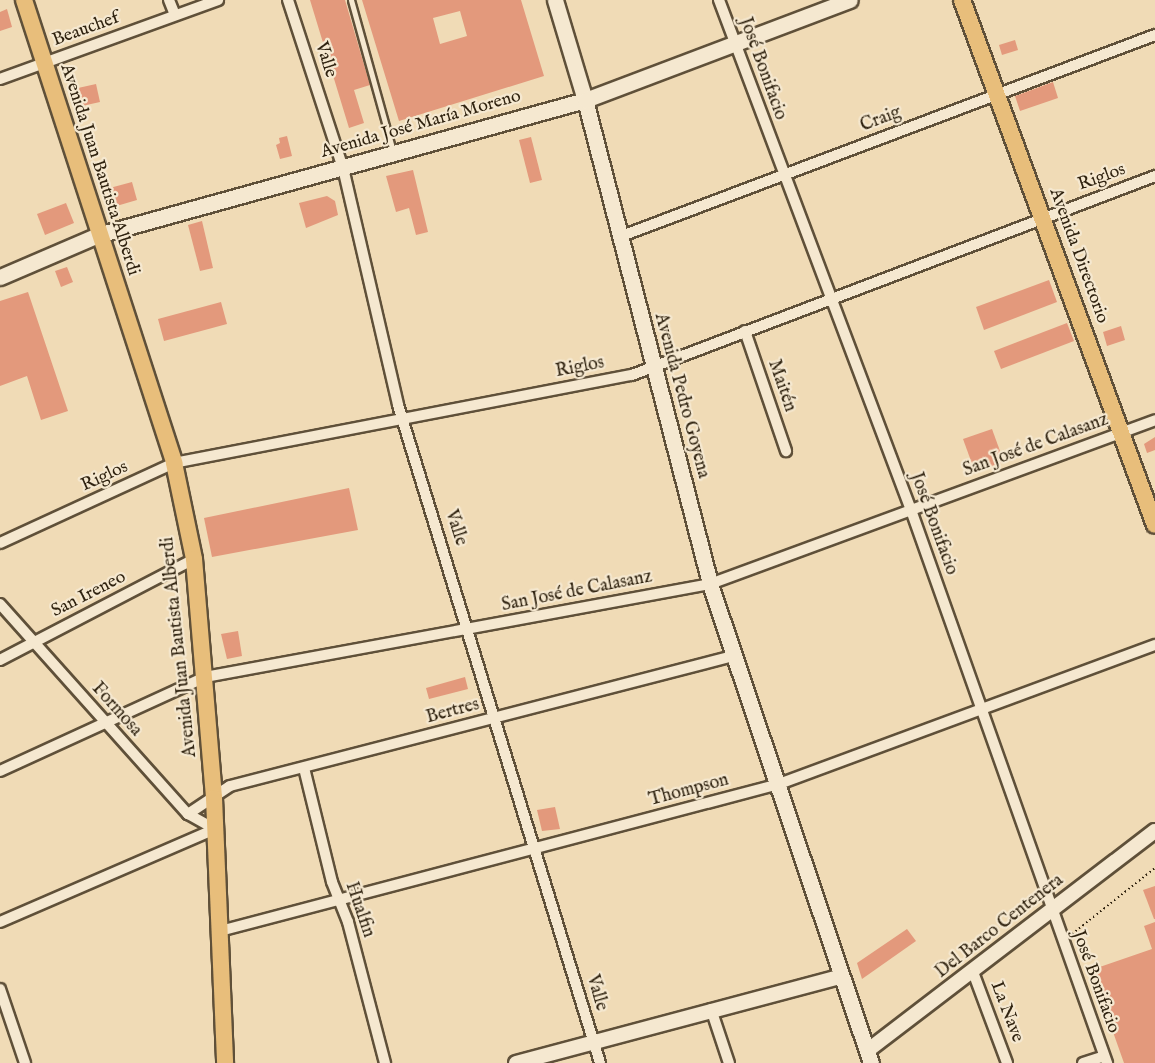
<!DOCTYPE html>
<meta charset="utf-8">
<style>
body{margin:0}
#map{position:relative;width:1155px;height:1063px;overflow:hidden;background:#f0dbb6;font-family:"IM FELL English",serif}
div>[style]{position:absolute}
.building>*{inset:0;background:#e3997c}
.path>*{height:2px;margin-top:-1px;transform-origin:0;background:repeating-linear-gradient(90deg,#2f220f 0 1.5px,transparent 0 4.5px)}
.roads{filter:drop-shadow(2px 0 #5f5039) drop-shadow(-2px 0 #5f5039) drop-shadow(0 2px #5f5039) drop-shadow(0 -2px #5f5039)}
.service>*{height:5px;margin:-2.5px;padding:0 2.5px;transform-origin:2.5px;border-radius:2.5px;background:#f5e8d0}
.minor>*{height:10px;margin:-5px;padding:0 5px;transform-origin:5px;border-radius:5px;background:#f5e8d0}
.tertiary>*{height:14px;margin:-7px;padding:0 7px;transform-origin:7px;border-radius:7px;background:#f5e8d0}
.secondary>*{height:15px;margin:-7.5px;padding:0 7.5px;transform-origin:7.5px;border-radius:7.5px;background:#f5e8d0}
.primary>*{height:16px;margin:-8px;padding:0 8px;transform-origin:8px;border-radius:8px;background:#e8be7b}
span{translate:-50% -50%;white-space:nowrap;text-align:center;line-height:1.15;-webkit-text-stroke:4.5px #f5e8d0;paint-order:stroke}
.street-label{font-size:18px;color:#2f220f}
</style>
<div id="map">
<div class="building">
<i style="clip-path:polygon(310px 0,345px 0,370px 85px,354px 90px,364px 123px,349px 128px)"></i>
<i style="clip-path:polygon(evenodd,362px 0,521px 0,544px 76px,399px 121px,362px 0,460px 11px,467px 36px,440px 44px,433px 18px,460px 11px)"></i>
<i style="clip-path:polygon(7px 9px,12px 27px,0 31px,0 12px)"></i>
<i style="clip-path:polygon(1015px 40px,1018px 50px,1002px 55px,999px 45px)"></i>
<i style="clip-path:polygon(1053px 82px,1058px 98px,1020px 111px,1015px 96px)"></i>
<i style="clip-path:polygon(96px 84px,100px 102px,82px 106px,78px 88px)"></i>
<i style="clip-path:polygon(287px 136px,292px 156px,280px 159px,276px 145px,280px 143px,279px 138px)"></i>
<i style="clip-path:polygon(531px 137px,542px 180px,530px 183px,519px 140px)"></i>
<i style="clip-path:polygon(413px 170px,428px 232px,416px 235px,409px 208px,396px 212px,386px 176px)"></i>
<i style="clip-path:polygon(132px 182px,137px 200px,113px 207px,106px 189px)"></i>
<i style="clip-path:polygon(327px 196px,335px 201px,338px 215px,306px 228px,299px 203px)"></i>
<i style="clip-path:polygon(66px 203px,74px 223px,45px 235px,37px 214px)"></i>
<i style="clip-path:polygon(202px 221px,213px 268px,200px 271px,188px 225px)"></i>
<i style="clip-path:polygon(67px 267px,73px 282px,61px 287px,55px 271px)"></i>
<i style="clip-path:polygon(1049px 280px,1057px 302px,984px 330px,976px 307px)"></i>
<i style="clip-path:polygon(28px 292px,68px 411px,41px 420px,27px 376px,0 386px,0 301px)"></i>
<i style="clip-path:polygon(221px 302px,227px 324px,164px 341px,158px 319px)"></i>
<i style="clip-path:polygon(1067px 323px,1074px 341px,1001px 369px,994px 351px)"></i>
<i style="clip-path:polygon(1121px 326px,1125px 340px,1107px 346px,1103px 332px)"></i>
<i style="clip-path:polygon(992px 429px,1004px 462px,975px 472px,963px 439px)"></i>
<i style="clip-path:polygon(1155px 437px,1155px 450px,1147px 453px,1144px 444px)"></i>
<i style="clip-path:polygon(349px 488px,358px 530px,212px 557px,204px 518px)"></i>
<i style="clip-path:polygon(238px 631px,242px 656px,227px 659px,221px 634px)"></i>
<i style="clip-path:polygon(465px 677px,468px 689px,429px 699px,426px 688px)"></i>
<i style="clip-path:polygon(555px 807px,560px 829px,542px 831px,537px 810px)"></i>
<i style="clip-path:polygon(1155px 886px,1155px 919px,1154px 919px,1143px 890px)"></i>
<i style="clip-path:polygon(1155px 922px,1155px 1063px,1124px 1063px,1091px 970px,1152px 949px,1144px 926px)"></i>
<i style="clip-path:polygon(907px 929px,916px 941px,862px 979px,857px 963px)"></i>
</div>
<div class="path">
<i style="left:1072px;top:934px;width:106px;rotate:-38.5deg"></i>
</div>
<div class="roads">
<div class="service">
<i style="left:351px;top:0;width:157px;rotate:74.5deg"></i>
</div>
<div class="minor">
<i style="left:169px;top:0;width:16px;rotate:68deg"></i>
<i style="left:288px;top:0;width:177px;rotate:71.9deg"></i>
<i style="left:343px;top:168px;width:243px;rotate:76.9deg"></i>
<i style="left:398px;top:405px;width:688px;rotate:72.93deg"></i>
<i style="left:719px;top:0;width:545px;rotate:69.37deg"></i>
<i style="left:911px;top:510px;width:587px;rotate:70.48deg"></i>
<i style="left:0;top:79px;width:232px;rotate:-19.9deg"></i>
<i style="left:619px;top:237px;width:573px;rotate:-20.65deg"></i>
<i style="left:745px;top:331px;width:127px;rotate:71.1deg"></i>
<i style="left:0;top:543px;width:192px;rotate:-24.7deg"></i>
<i style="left:174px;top:463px;width:466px;rotate:-10.9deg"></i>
<i style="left:632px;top:375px;width:560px;rotate:-20.83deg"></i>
<i style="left:0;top:604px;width:282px;rotate:48.2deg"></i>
<i style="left:188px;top:814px;width:31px;rotate:29deg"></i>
<i style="left:0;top:660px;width:219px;rotate:-27.5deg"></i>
<i style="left:304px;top:768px;width:117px;rotate:76.2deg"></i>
<i style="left:332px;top:882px;width:43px;rotate:68.2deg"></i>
<i style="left:348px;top:922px;width:146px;rotate:75.3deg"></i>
<i style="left:0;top:771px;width:226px;rotate:-24.6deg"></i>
<i style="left:205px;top:677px;width:513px;rotate:-10.43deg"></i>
<i style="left:710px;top:584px;width:474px;rotate:-20.2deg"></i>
<i style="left:188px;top:814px;width:50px;rotate:-33.7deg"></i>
<i style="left:230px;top:786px;width:520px;rotate:-14.49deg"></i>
<i style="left:0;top:922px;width:234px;rotate:-23.4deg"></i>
<i style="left:220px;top:931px;width:578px;rotate:-14.73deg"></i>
<i style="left:779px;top:784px;width:401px;rotate:-20.3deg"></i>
<i style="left:973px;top:972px;width:97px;rotate:69.5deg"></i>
<i style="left:0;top:989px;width:78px;rotate:71.3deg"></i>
<i style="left:711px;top:1009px;width:57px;rotate:71.6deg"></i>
<i style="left:1083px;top:1063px;width:22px;rotate:-18deg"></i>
</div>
<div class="tertiary">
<i style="left:867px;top:1051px;width:362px;rotate:-37.4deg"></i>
<i style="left:516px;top:1063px;width:334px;rotate:-14.9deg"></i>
</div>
<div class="secondary">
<i style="left:555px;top:0;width:104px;rotate:73.3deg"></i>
<i style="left:585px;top:100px;width:500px;rotate:75.5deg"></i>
<i style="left:710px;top:584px;width:505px;rotate:71.42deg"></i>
<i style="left:0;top:277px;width:107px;rotate:-23.2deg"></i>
<i style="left:98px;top:235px;width:505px;rotate:-15.49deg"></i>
<i style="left:585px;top:100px;width:283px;rotate:-20.7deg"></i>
</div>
<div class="primary">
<i style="left:24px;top:0;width:487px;rotate:72deg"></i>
<i style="left:174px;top:463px;width:98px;rotate:78.2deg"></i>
<i style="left:194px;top:559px;width:240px;rotate:85.2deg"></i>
<i style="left:214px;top:798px;width:265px;rotate:87.6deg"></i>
<i style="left:962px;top:0;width:559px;rotate:69.82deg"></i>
</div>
</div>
<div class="street-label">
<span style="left:86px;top:30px;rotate:-20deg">Beauchef</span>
<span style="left:325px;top:60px;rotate:72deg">Valle</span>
<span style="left:762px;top:69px;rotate:70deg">José Bonifacio</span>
<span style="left:881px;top:120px;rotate:-21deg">Craig</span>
<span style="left:421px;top:125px;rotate:-16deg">Avenida José María Moreno</span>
<span style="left:99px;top:170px;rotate:72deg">Avenida Juan Bautista Alberdi</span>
<span style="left:1102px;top:178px;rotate:-20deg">Riglos</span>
<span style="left:1078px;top:256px;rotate:70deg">Avenida Directorio</span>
<span style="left:580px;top:368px;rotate:-11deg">Riglos</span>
<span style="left:781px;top:386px;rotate:71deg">Maitén</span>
<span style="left:681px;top:396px;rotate:75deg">Avenida Pedro Goyena</span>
<span style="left:1036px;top:446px;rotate:-20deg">San José de Calasanz</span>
<span style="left:105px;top:477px;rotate:-25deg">Riglos</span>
<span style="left:933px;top:524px;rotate:70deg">José Bonifacio</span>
<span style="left:455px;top:528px;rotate:72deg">Valle</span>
<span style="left:577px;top:592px;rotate:-11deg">San José de Calasanz</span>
<span style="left:89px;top:595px;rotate:-27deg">San Ireneo</span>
<span style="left:180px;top:647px;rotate:-96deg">Avenida Juan Bautista Alberdi</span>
<span style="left:116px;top:710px;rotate:48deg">Formosa</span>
<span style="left:453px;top:712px;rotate:-15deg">Bertres</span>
<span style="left:689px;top:791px;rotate:-15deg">Thompson</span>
<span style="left:359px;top:910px;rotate:71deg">Hualfin</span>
<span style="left:1000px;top:927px;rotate:-38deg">Del Barco Centenera</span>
<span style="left:1095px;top:982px;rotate:70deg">José Bonifacio</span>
<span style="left:596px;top:993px;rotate:74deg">Valle</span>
<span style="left:1006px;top:1012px;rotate:69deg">La Nave</span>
</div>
</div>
